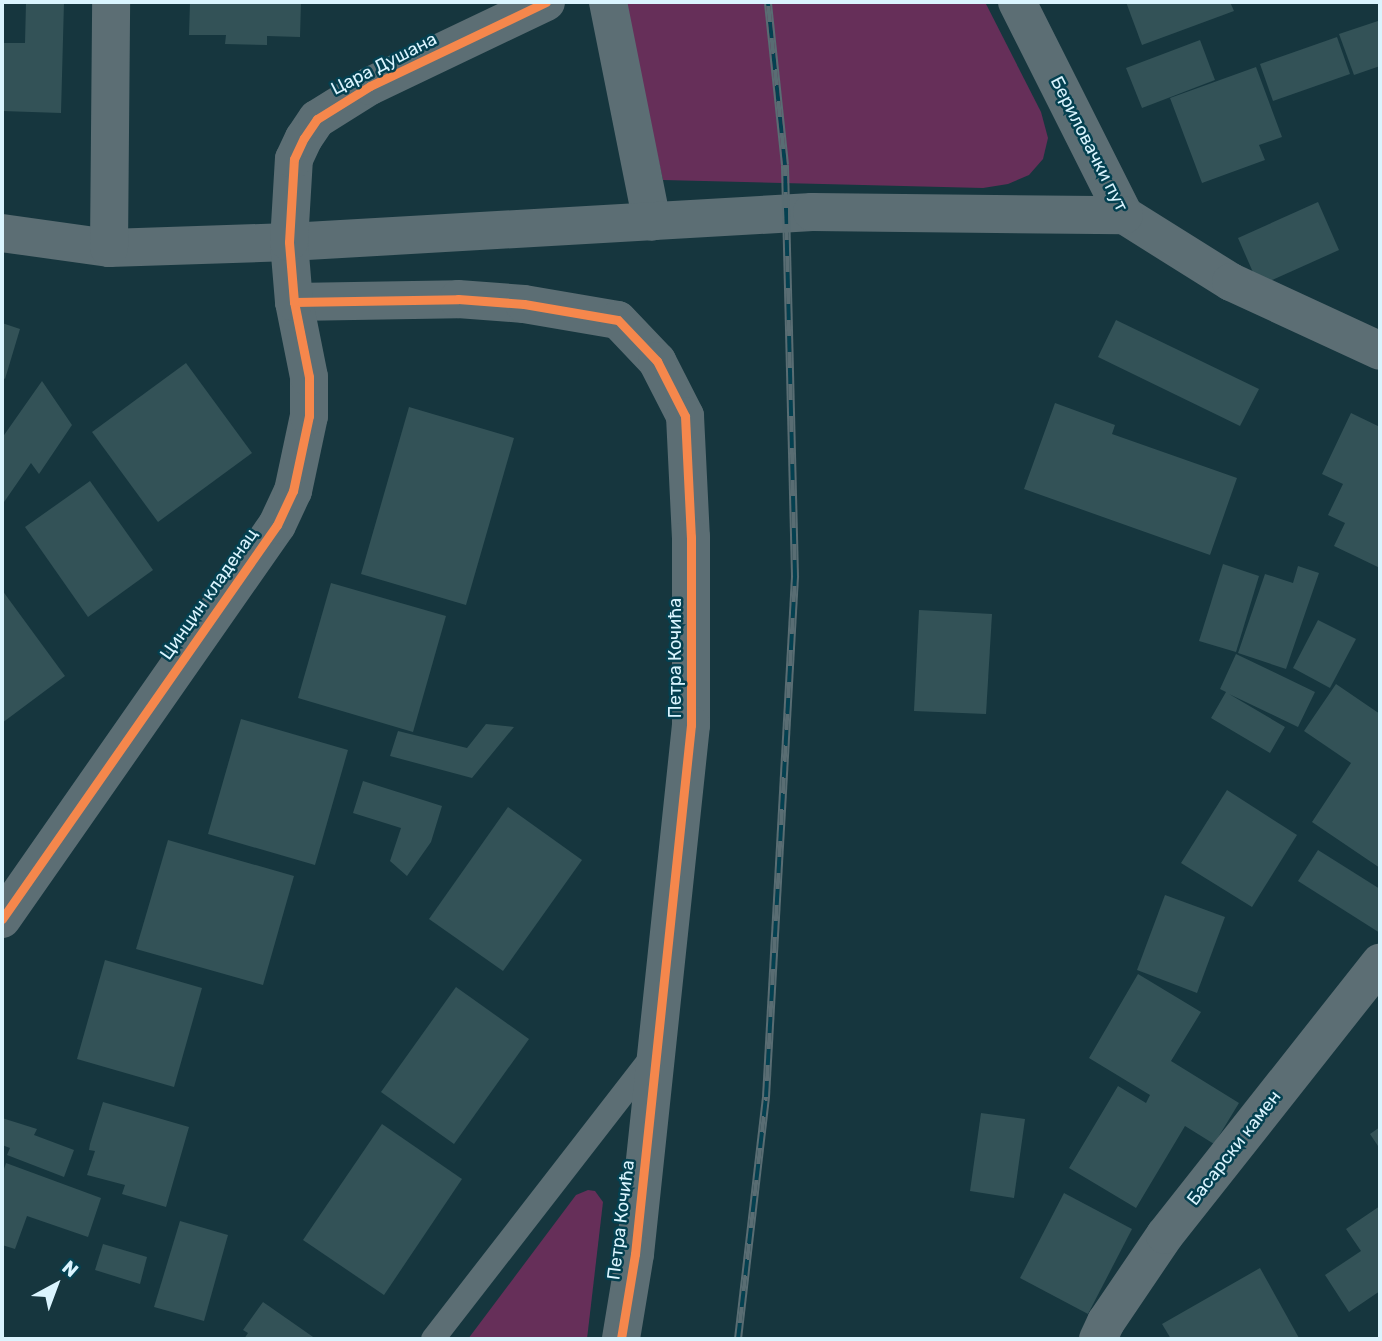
<!DOCTYPE html>
<meta charset="utf-8">
<style>
body{margin:0}
#map{position:relative;width:1382px;height:1341px;overflow:hidden;background:#16363e;font-family:Rubik,sans-serif}
div>[style]{position:absolute}
.green>*{inset:0;background:#662f59}
.building>*{inset:0;background:#335257}
.lane>*{height:24px;margin:-12px;padding:0 12px;transform-origin:12px;border-radius:12px;background:#5c6e74}
.street>*{height:38px;margin:-19px;padding:0 19px;transform-origin:19px;border-radius:19px;background:#5c6e74}
.rail>*{height:8px;margin-top:-4px;transform-origin:0;background:repeating-linear-gradient(90deg,#044050 0 16px,#596d73 0 32px);box-sizing:border-box;border-block:2px solid #596d73}
.cycleway>*{height:9px;margin:-4.5px;padding:0 4.5px;transform-origin:4.5px;border-radius:4.5px;background:#f5874c}
span{translate:-50% -50%;white-space:nowrap;text-align:center;line-height:1.15;-webkit-text-stroke:5px #044050;paint-order:stroke}
.street-label{font-size:18px;color:#daf4fe}
.frame{position:absolute;inset:0;border:4px solid #daf4fe;pointer-events:none}
.north{position:absolute;left:21px;top:1250px;width:70px;height:70px;-webkit-text-stroke:5px #044050;paint-order:stroke;rotate:41deg;font-size:19px;font-weight:700;line-height:28px;text-align:center;color:#daf4fe}
.north::after{content:'';display:block;margin:auto;width:24px;height:32px;background:#daf4fe;clip-path:polygon(50% 0,100% 100%,50% 72%,0 100%)}
</style>
<div id="map">
<div class="green">
<i style="clip-path:polygon(622px 2px,985px 2px,1041px 112px,1048px 138px,1043px 159px,1029px 175px,1008px 184px,983px 188px,663px 180px)"></i>
<i style="clip-path:polygon(588px 1190px,595px 1191px,603px 1202px,587px 1339px,468px 1339px,576px 1195px)"></i>
</div>
<div class="building">
<i style="clip-path:polygon(26px 2px,64px 2px,61px 113px,2px 111px,2px 43px,25px 43px)"></i>
<i style="clip-path:polygon(190px 2px,301px 2px,300px 37px,267px 36px,267px 45px,225px 44px,226px 35px,189px 35px)"></i>
<i style="clip-path:polygon(1126px 2px,1230px 2px,1234px 11px,1142px 45px)"></i>
<i style="clip-path:polygon(1378px 21px,1380px 66px,1354px 75px,1339px 34px)"></i>
<i style="clip-path:polygon(1337px 37px,1350px 74px,1273px 101px,1260px 64px)"></i>
<i style="clip-path:polygon(1200px 40px,1215px 80px,1142px 108px,1126px 68px)"></i>
<i style="clip-path:polygon(1256px 67px,1282px 137px,1259px 145px,1265px 160px,1202px 183px,1170px 98px)"></i>
<i style="clip-path:polygon(1318px 202px,1339px 250px,1259px 286px,1238px 238px)"></i>
<i style="clip-path:polygon(1116px 320px,1259px 389px,1240px 426px,1098px 357px)"></i>
<i style="clip-path:polygon(2px 323px,20px 329px,5px 379px,2px 377px)"></i>
<i style="clip-path:polygon(186px 363px,252px 453px,158px 522px,92px 432px)"></i>
<i style="clip-path:polygon(42px 381px,72px 425px,39px 474px,31px 463px,2px 505px,2px 438px)"></i>
<i style="clip-path:polygon(1055px 403px,1115px 425px,1112px 434px,1237px 478px,1210px 555px,1024px 489px)"></i>
<i style="clip-path:polygon(409px 407px,514px 438px,466px 605px,361px 574px)"></i>
<i style="clip-path:polygon(1351px 413px,1380px 427px,1380px 568px,1334px 546px,1345px 523px,1328px 515px,1343px 484px,1322px 474px)"></i>
<i style="clip-path:polygon(90px 481px,153px 570px,88px 617px,25px 527px)"></i>
<i style="clip-path:polygon(1223px 564px,1259px 576px,1236px 652px,1199px 641px)"></i>
<i style="clip-path:polygon(1298px 566px,1319px 573px,1286px 669px,1238px 653px,1265px 574px,1293px 583px)"></i>
<i style="clip-path:polygon(331px 583px,446px 616px,413px 732px,298px 698px)"></i>
<i style="clip-path:polygon(2px 590px,65px 676px,2px 723px)"></i>
<i style="clip-path:polygon(919px 610px,992px 614px,986px 714px,914px 711px)"></i>
<i style="clip-path:polygon(1318px 620px,1356px 639px,1330px 688px,1293px 668px)"></i>
<i style="clip-path:polygon(1236px 654px,1315px 692px,1298px 727px,1229px 694px,1285px 727px,1270px 753px,1211px 718px,1226px 692px,1220px 689px)"></i>
<i style="clip-path:polygon(1336px 684px,1380px 714px,1380px 868px,1312px 822px,1351px 763px,1304px 731px)"></i>
<i style="clip-path:polygon(241px 719px,348px 750px,315px 865px,208px 834px)"></i>
<i style="clip-path:polygon(486px 724px,514px 727px,472px 778px,390px 756px,398px 731px,467px 748px)"></i>
<i style="clip-path:polygon(363px 781px,442px 806px,431px 842px,407px 876px,390px 861px,401px 828px,353px 813px)"></i>
<i style="clip-path:polygon(1227px 790px,1297px 835px,1252px 907px,1181px 863px)"></i>
<i style="clip-path:polygon(508px 807px,582px 860px,503px 971px,429px 919px)"></i>
<i style="clip-path:polygon(168px 840px,294px 876px,263px 985px,136px 949px)"></i>
<i style="clip-path:polygon(1318px 850px,1380px 889px,1380px 933px,1298px 881px)"></i>
<i style="clip-path:polygon(1165px 895px,1225px 917px,1197px 993px,1137px 970px)"></i>
<i style="clip-path:polygon(105px 960px,202px 988px,174px 1087px,77px 1059px)"></i>
<i style="clip-path:polygon(1138px 974px,1201px 1012px,1171px 1061px,1239px 1103px,1214px 1144px,1185px 1126px,1136px 1208px,1069px 1168px,1118px 1086px,1146px 1103px,1150px 1095px,1089px 1058px)"></i>
<i style="clip-path:polygon(456px 987px,529px 1039px,454px 1144px,381px 1092px)"></i>
<i style="clip-path:polygon(103px 1102px,189px 1127px,166px 1207px,122px 1194px,125px 1185px,87px 1175px,95px 1151px,89px 1150px,90px 1144px)"></i>
<i style="clip-path:polygon(981px 1113px,1025px 1119px,1014px 1198px,970px 1191px)"></i>
<i style="clip-path:polygon(2px 1118px,37px 1129px,34px 1135px,74px 1150px,64px 1177px,7px 1155px,10px 1148px,2px 1145px)"></i>
<i style="clip-path:polygon(382px 1124px,462px 1179px,384px 1295px,303px 1240px)"></i>
<i style="clip-path:polygon(1380px 1127px,1380px 1149px,1370px 1134px)"></i>
<i style="clip-path:polygon(6px 1163px,101px 1198px,88px 1237px,27px 1216px,15px 1249px,2px 1245px,2px 1175px)"></i>
<i style="clip-path:polygon(1064px 1193px,1132px 1229px,1088px 1314px,1020px 1278px)"></i>
<i style="clip-path:polygon(1380px 1206px,1380px 1291px,1349px 1312px,1325px 1275px,1361px 1251px,1346px 1229px)"></i>
<i style="clip-path:polygon(180px 1221px,228px 1235px,204px 1321px,154px 1307px)"></i>
<i style="clip-path:polygon(103px 1244px,147px 1257px,140px 1284px,95px 1270px)"></i>
<i style="clip-path:polygon(1260px 1268px,1299px 1338px,1171px 1339px,1162px 1324px)"></i>
<i style="clip-path:polygon(263px 1302px,316px 1339px,244px 1339px,248px 1333px,243px 1330px)"></i>
</div>
<div class="lane">
<i style="left:433px;top:1339px;width:359px;rotate:-52.2deg"></i>
</div>
<div class="street">
<i style="left:608px;top:2px;width:224px;rotate:78.7deg"></i>
<i style="left:1017px;top:2px;width:238px;rotate:63.3deg"></i>
<i style="left:1124px;top:215px;width:126px;rotate:32.1deg"></i>
<i style="left:1231px;top:282px;width:164px;rotate:24.8deg"></i>
<i style="left:2px;top:233px;width:108px;rotate:8deg"></i>
<i style="left:109px;top:248px;width:180px;rotate:-1.9deg"></i>
<i style="left:289px;top:242px;width:524px;rotate:-3.28deg"></i>
<i style="left:812px;top:212px;width:312px;rotate:0.6deg"></i>
<i style="left:109px;top:248px;width:246px;rotate:-89.5deg"></i>
<i style="left:294px;top:302px;width:164px;rotate:-1deg"></i>
<i style="left:458px;top:299px;width:66px;rotate:4.3deg"></i>
<i style="left:524px;top:304px;width:95px;rotate:9.7deg"></i>
<i style="left:618px;top:320px;width:57px;rotate:46.4deg"></i>
<i style="left:657px;top:361px;width:62px;rotate:63deg"></i>
<i style="left:685px;top:416px;width:121px;rotate:87.2deg"></i>
<i style="left:691px;top:537px;width:188px;rotate:90deg"></i>
<i style="left:691px;top:725px;width:532px;rotate:96.04deg"></i>
<i style="left:635px;top:1254px;width:86px;rotate:99.4deg"></i>
<i style="left:2px;top:919px;width:480px;rotate:-55.1deg"></i>
<i style="left:277px;top:525px;width:38px;rotate:-65deg"></i>
<i style="left:293px;top:491px;width:77px;rotate:-78deg"></i>
<i style="left:309px;top:416px;width:39px;rotate:-90deg"></i>
<i style="left:309px;top:377px;width:76px;rotate:-101.3deg"></i>
<i style="left:294px;top:302px;width:60px;rotate:-94.8deg"></i>
<i style="left:289px;top:242px;width:83px;rotate:-86.6deg"></i>
<i style="left:294px;top:159px;width:23px;rotate:-65deg"></i>
<i style="left:304px;top:138px;width:23px;rotate:-56deg"></i>
<i style="left:317px;top:119px;width:62px;rotate:-31.9deg"></i>
<i style="left:370px;top:86px;width:195px;rotate:-25.5deg"></i>
<i style="left:1098px;top:1339px;width:19px;rotate:-65deg"></i>
<i style="left:1106px;top:1322px;width:105px;rotate:-55.9deg"></i>
<i style="left:1165px;top:1235px;width:347px;rotate:-51.7deg"></i>
</div>
<div class="rail">
<i style="left:738px;top:1339px;width:244px;rotate:-83.4deg"></i>
<i style="left:766px;top:1097px;width:522px;rotate:-86.81deg"></i>
<i style="left:795px;top:576px;width:411px;rotate:-91.4deg"></i>
<i style="left:785px;top:165px;width:164px;rotate:-96deg"></i>
</div>
<div class="cycleway">
<i style="left:294px;top:302px;width:164px;rotate:-1deg"></i>
<i style="left:458px;top:299px;width:66px;rotate:4.3deg"></i>
<i style="left:524px;top:304px;width:95px;rotate:9.7deg"></i>
<i style="left:618px;top:320px;width:57px;rotate:46.4deg"></i>
<i style="left:657px;top:361px;width:62px;rotate:63deg"></i>
<i style="left:685px;top:416px;width:121px;rotate:87.2deg"></i>
<i style="left:691px;top:537px;width:188px;rotate:90deg"></i>
<i style="left:691px;top:725px;width:532px;rotate:96.04deg"></i>
<i style="left:635px;top:1254px;width:86px;rotate:99.4deg"></i>
<i style="left:2px;top:919px;width:480px;rotate:-55.1deg"></i>
<i style="left:277px;top:525px;width:38px;rotate:-65deg"></i>
<i style="left:293px;top:491px;width:77px;rotate:-78deg"></i>
<i style="left:309px;top:416px;width:39px;rotate:-90deg"></i>
<i style="left:309px;top:377px;width:76px;rotate:-101.3deg"></i>
<i style="left:294px;top:302px;width:60px;rotate:-94.8deg"></i>
<i style="left:289px;top:242px;width:83px;rotate:-86.6deg"></i>
<i style="left:294px;top:159px;width:23px;rotate:-65deg"></i>
<i style="left:304px;top:138px;width:23px;rotate:-56deg"></i>
<i style="left:317px;top:119px;width:62px;rotate:-31.9deg"></i>
<i style="left:370px;top:86px;width:195px;rotate:-25.5deg"></i>
</div>
<div class="street-label">
<span style="left:384px;top:64px;rotate:-27deg">Цара Душана</span>
<span style="left:1089px;top:144px;rotate:63deg">Бериловачки пут</span>
<span style="left:209px;top:594px;rotate:-55deg">Цинцин кладенац</span>
<span style="left:675px;top:658px;rotate:-90deg">Петра Кочића</span>
<span style="left:1234px;top:1148px;rotate:-52deg">Басарски камен</span>
<span style="left:621px;top:1220px;rotate:-83deg">Петра Кочића</span>
</div>
<div class="frame"></div>
<div class="north">N</div>
</div>
